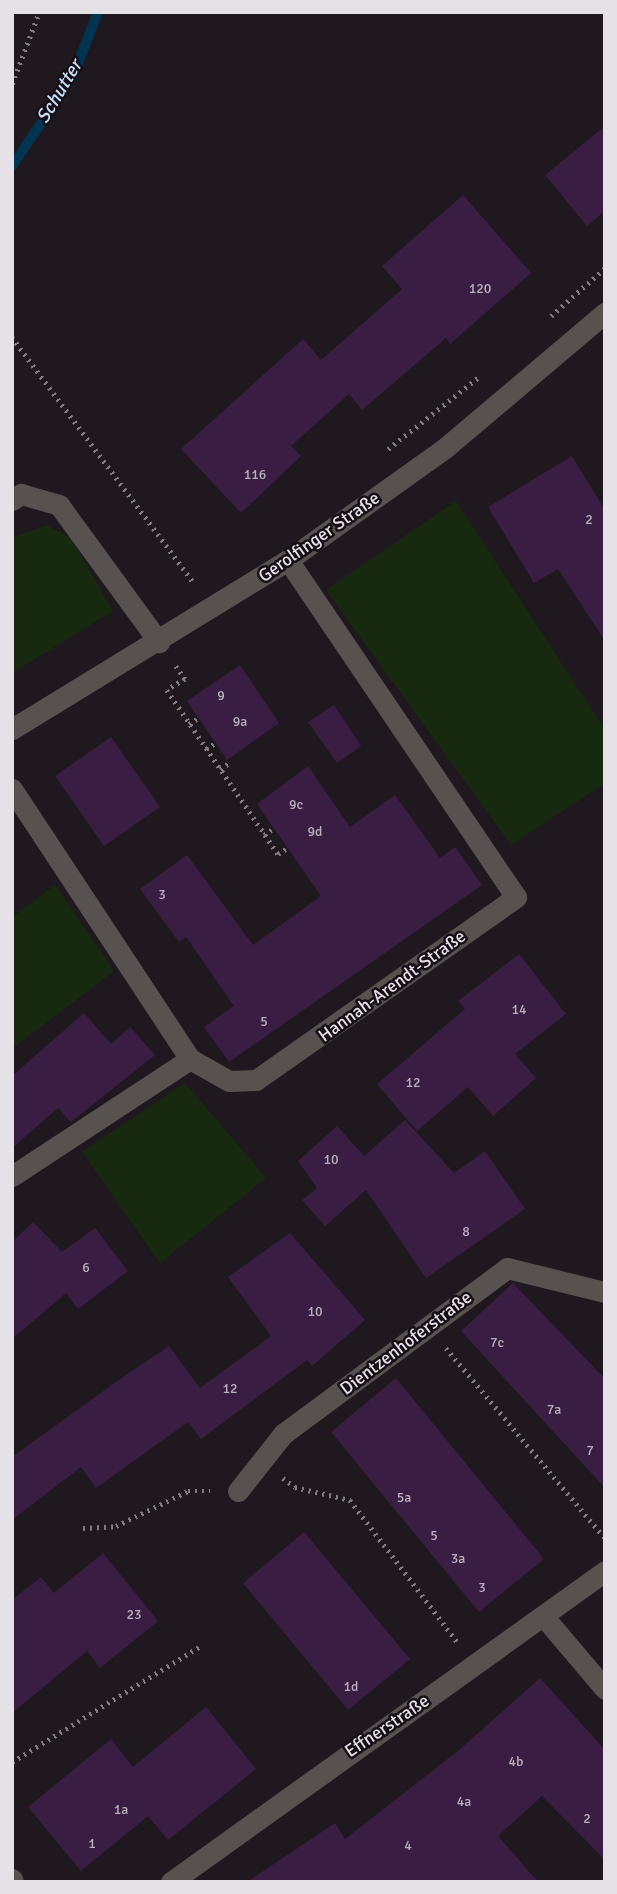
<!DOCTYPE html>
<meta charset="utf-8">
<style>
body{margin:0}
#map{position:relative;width:617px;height:1894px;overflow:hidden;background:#20181f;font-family:Signika,sans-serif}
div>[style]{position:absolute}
.green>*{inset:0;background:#172a0f}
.stream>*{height:10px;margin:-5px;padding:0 5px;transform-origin:5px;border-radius:5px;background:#003453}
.building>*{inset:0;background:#3a1d42}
.path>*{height:4.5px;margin-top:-2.25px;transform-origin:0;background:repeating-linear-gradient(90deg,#837d83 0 2px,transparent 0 7px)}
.minor>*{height:21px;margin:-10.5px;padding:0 10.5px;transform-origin:10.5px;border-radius:10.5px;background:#57524f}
span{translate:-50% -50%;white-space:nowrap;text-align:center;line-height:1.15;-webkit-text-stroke:5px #160f16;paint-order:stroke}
.number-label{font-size:14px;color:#bbb0bd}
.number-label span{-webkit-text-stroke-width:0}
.street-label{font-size:18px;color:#e6e1e6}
.water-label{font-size:19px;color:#c6e1f7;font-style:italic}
.frame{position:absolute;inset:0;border:14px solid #e6e1e6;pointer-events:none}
</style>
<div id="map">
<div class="green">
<i style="clip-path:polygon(456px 501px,605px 730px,605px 783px,511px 845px,326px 590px)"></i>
<i style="clip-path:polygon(46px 525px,70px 537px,113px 611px,12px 673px,12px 538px)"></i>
<i style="clip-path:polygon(55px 885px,114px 971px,12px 1049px,12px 917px)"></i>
<i style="clip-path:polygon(185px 1083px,266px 1178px,160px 1263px,82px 1152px)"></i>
</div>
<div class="stream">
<i style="left:12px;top:166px;width:109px;rotate:-55.9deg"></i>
<i style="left:73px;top:76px;width:69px;rotate:-68.7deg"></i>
</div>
<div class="building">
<i style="clip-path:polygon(605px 126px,605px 211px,587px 226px,545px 175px)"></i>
<i style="clip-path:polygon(463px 195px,531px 273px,450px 344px,446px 338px,362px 410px,349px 394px,291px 446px,301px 456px,241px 513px,181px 449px,303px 339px,321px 360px,402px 289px,382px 266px)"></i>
<i style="clip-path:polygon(572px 456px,605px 510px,605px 641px,558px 569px,534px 583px,488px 507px)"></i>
<i style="clip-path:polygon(240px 665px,279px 723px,227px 760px,187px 701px)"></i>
<i style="clip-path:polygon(334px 705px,361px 746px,337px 763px,308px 722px)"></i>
<i style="clip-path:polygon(111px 737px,160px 807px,104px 846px,55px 776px)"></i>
<i style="clip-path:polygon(308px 766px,350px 827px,395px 795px,440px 858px,455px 847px,482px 885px,229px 1062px,204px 1027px,234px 1006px,186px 937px,179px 942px,140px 889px,187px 855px,253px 945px,321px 896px,257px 804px)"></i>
<i style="clip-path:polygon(519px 954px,566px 1014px,515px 1054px,536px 1078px,493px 1116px,468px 1087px,417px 1131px,377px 1084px,465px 1009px,458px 1001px)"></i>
<i style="clip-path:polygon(84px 1013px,111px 1044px,130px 1027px,155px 1055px,71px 1122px,58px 1108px,12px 1148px,12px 1076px)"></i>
<i style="clip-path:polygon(405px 1120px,454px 1173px,485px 1151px,525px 1209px,426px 1278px,366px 1190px,325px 1226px,302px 1200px,317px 1188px,298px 1161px,337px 1126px,364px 1156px)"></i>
<i style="clip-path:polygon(33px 1222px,62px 1252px,95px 1228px,128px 1271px,78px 1309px,66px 1293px,12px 1339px,12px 1242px)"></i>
<i style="clip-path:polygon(290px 1233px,365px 1320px,312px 1366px,307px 1360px,201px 1439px,188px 1422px,96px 1488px,81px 1467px,12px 1520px,12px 1457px,120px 1379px,169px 1346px,200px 1388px,271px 1336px,228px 1277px)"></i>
<i style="clip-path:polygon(513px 1283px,605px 1379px,605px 1488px,461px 1331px)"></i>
<i style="clip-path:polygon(396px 1378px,544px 1559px,479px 1612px,331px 1432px)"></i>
<i style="clip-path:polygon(304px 1532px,410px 1659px,348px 1710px,243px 1583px)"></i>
<i style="clip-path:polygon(103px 1553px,158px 1621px,100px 1668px,87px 1651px,12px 1713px,12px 1600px,41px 1577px,54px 1593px)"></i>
<i style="clip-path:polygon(540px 1678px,605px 1750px,605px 1860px,542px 1796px,498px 1836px,538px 1882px,247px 1882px,335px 1823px,345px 1839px,459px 1750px)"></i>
<i style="clip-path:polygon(206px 1707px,256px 1769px,168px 1840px,148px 1816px,81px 1871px,28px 1807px,111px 1739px,133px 1767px)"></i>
</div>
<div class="path">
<i style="left:12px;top:84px;width:77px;rotate:-69.4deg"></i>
<i style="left:551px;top:316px;width:72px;rotate:-41.6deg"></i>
<i style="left:12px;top:337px;width:307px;rotate:53.5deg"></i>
<i style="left:388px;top:449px;width:117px;rotate:-38.4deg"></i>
<i style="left:176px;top:666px;width:16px;rotate:55deg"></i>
<i style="left:185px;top:679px;width:21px;rotate:149deg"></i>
<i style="left:167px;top:690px;width:198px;rotate:55.9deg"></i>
<i style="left:278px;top:854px;width:11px;rotate:-34deg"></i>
<i style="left:189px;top:724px;width:11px;rotate:-34deg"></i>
<i style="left:206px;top:749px;width:11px;rotate:-34deg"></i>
<i style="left:220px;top:769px;width:11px;rotate:-34deg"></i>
<i style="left:264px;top:835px;width:12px;rotate:-35deg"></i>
<i style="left:446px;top:1348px;width:248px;rotate:50.1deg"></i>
<i style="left:283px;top:1478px;width:15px;rotate:37deg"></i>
<i style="left:295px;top:1487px;width:57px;rotate:13.3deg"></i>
<i style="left:350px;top:1500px;width:179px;rotate:52.9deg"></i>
<i style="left:83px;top:1528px;width:33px;rotate:-3deg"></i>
<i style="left:116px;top:1526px;width:80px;rotate:-25.9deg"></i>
<i style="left:188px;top:1491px;width:22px"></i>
<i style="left:12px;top:1762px;width:223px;rotate:-31.6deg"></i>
</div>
<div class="minor">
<i style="left:12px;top:500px;width:11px;rotate:-34deg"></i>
<i style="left:21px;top:494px;width:40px;rotate:16deg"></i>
<i style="left:59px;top:505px;width:170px;rotate:53.9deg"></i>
<i style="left:12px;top:729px;width:324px;rotate:-31.5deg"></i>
<i style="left:288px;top:560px;width:193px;rotate:-35.5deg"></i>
<i style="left:445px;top:448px;width:209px;rotate:-40.2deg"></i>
<i style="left:12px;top:789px;width:323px;rotate:56.6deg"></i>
<i style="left:190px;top:1059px;width:45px;rotate:29.4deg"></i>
<i style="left:229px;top:1081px;width:27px;rotate:-2deg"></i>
<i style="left:256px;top:1080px;width:318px;rotate:-35.1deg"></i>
<i style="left:516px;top:897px;width:407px;rotate:-124.1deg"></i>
<i style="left:12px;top:1176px;width:213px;rotate:-33.3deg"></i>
<i style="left:238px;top:1491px;width:73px;rotate:-51.7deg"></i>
<i style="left:283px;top:1434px;width:279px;rotate:-36.5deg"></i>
<i style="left:507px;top:1268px;width:101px;rotate:13.8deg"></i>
<i style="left:544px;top:1617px;width:94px;rotate:49.7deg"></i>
<i style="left:12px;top:1879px;width:3px;rotate:72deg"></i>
<i style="left:171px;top:1882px;width:534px;rotate:-35.62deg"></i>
</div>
<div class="number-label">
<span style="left:480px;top:289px">120</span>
<span style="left:255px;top:475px">116</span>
<span style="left:589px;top:520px">2</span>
<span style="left:221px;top:696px">9</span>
<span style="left:240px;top:722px">9a</span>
<span style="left:296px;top:805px">9c</span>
<span style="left:315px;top:832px">9d</span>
<span style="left:162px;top:895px">3</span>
<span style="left:519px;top:1010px">14</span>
<span style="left:264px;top:1022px">5</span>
<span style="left:413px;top:1083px">12</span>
<span style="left:331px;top:1160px">10</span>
<span style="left:466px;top:1232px">8</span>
<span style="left:86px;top:1268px">6</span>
<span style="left:315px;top:1312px">10</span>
<span style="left:497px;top:1343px">7c</span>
<span style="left:230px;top:1389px">12</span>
<span style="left:554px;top:1410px">7a</span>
<span style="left:590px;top:1451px">7</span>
<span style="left:404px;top:1498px">5a</span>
<span style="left:434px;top:1536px">5</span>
<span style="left:458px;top:1559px">3a</span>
<span style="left:482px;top:1588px">3</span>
<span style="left:134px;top:1615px">23</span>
<span style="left:351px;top:1687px">1d</span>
<span style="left:516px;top:1762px">4b</span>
<span style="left:464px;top:1802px">4a</span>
<span style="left:121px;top:1810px">1a</span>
<span style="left:587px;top:1819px">2</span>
<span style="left:92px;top:1844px">1</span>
<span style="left:408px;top:1846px">4</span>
</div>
<div class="street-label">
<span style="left:319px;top:537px;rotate:-35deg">Gerolfinger Straße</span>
<span style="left:392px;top:986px;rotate:-36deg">Hannah-Arendt-Straße</span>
<span style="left:406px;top:1343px;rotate:-37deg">Dientzenhoferstraße</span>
<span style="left:387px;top:1726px;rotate:-34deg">Effnerstraße</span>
</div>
<div class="water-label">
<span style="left:60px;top:92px;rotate:-59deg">Schutter</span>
</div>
<div class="frame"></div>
</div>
